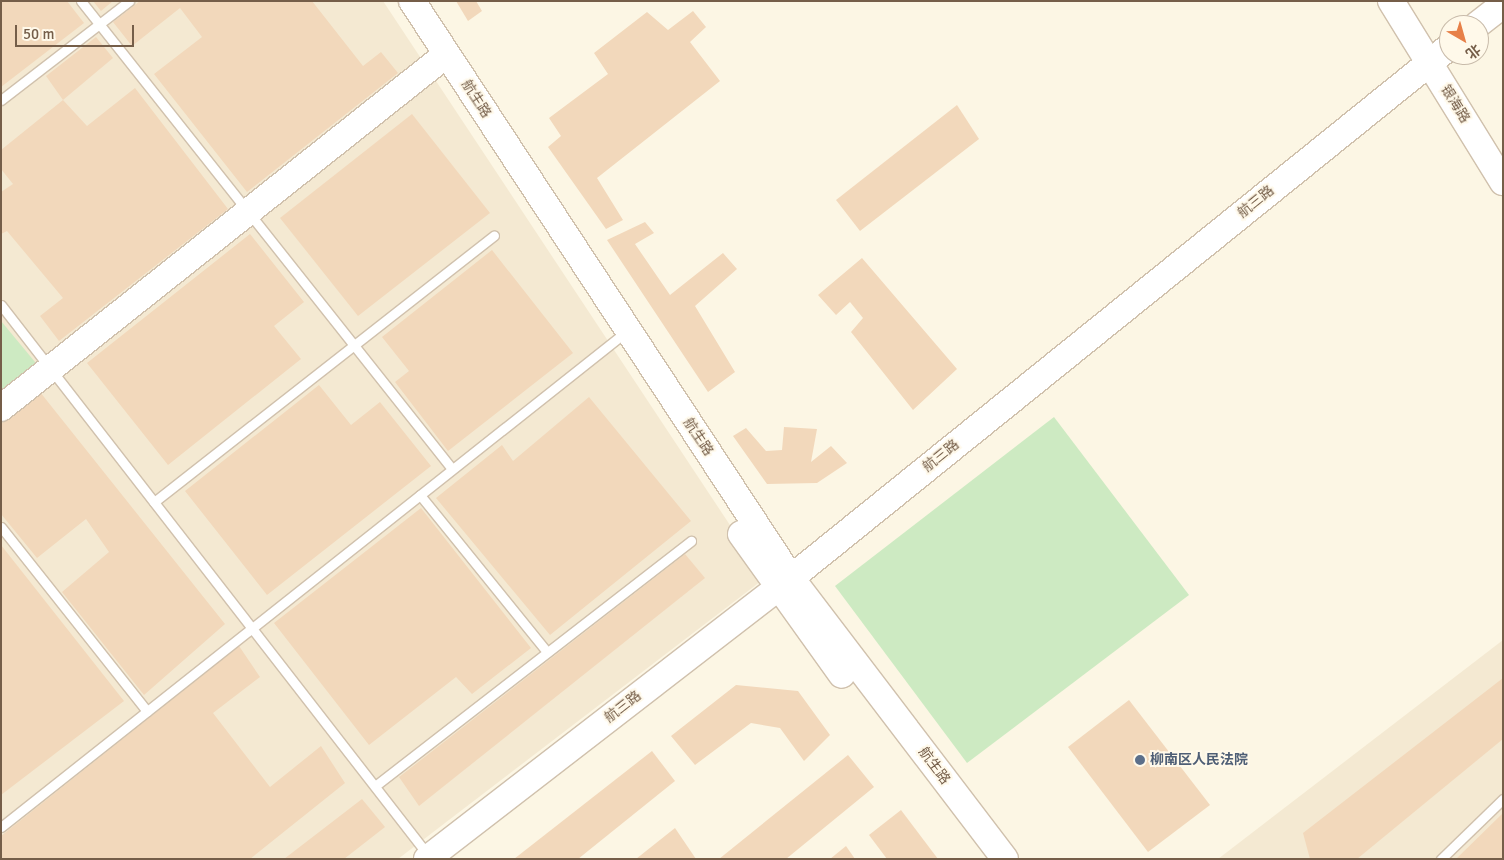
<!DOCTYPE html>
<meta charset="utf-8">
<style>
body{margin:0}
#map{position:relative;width:1504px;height:860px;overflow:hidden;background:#fcf6e4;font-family:Signika,"Noto Sans SC",sans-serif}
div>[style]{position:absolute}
.residential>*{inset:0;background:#f4e9d2}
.green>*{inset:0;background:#cdeac2}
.building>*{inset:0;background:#f2d8bb}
.roads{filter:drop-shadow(1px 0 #d0c1ad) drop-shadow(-1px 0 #d0c1ad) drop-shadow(0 1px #d0c1ad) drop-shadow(0 -1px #d0c1ad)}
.lane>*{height:9px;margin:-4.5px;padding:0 4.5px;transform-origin:4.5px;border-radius:4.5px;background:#fff}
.secondary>*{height:26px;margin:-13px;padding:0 13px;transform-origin:13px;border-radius:13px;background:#fff}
.dots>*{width:14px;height:14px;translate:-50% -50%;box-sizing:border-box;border:2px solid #fff9ea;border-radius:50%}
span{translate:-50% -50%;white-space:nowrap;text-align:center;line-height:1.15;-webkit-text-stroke:4px #fff9ea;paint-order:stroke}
.street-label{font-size:14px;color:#755e49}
.service-label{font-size:14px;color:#4e5e75;font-weight:700}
.left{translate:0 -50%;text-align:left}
.frame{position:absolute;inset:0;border:2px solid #755e49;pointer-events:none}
.north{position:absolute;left:1439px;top:15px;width:50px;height:50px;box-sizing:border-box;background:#fff9ea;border:1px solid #c8bbaa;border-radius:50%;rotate:142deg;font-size:14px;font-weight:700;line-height:20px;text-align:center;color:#755e49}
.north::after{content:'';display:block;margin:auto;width:18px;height:22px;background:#e78048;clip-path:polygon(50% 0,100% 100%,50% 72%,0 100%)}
.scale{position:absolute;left:15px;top:25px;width:119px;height:22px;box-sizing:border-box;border:2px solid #755e49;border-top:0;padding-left:6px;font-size:15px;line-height:18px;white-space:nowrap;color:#755e49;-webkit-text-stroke:4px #fff9ea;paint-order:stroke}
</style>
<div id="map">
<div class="residential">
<i style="clip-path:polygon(1px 1px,383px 1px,765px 578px,398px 859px,1px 859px)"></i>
<i style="clip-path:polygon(1503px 640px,1503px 859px,1218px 859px,1326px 776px)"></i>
</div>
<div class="green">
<i style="clip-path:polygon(1px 321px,40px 368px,1px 398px)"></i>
<i style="clip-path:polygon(1054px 417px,1189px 595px,967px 763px,835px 586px)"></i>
</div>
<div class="building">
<i style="clip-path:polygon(1px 1px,67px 1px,84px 23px,1px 87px)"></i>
<i style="clip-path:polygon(93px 1px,113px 1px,101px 11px)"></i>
<i style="clip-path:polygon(140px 1px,312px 1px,363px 66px,381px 52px,398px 73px,247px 192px,154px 74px,202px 37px,180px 8px,132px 46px,113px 22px)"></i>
<i style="clip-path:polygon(456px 1px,476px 1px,482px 11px,468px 21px)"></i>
<i style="clip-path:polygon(693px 11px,706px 27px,690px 42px,720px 81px,597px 178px,623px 220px,606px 229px,548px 147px,561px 136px,549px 118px,608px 74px,594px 53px,647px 12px,668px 30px)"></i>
<i style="clip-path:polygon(96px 37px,113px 58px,63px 100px,46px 76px)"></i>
<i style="clip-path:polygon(135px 88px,228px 209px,59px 341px,40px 316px,63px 298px,7px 231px,1px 234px,1px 192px,13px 184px,1px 169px,1px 150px,63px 100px,87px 126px)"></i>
<i style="clip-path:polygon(957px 105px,979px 139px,860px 231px,836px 200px)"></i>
<i style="clip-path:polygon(412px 114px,490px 213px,358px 316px,280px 218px)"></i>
<i style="clip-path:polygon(645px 222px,654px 233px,635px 244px,670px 295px,723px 253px,737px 269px,695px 306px,735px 372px,708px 392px,607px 240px)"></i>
<i style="clip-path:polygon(250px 234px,304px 302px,274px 326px,301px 359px,168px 465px,87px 363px)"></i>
<i style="clip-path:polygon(492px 250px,573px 353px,448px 451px,395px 382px,409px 371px,382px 337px)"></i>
<i style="clip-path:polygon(862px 258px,957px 369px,913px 410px,851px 332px,863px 318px,850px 302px,836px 315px,818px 295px)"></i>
<i style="clip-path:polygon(319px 385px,351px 425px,380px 402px,431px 466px,267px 595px,185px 491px)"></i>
<i style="clip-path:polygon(40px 392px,225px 624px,144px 695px,62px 592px,109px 552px,86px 519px,37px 558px,1px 514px,1px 424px)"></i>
<i style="clip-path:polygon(589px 397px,691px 521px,550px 635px,436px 498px,502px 445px,513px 461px)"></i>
<i style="clip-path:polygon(784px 427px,817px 429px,811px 462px,831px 446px,847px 463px,817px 483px,767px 484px,733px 436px,746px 428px,766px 451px,782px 450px)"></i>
<i style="clip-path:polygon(421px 508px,531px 648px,472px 694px,456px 677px,369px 745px,274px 623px)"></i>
<i style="clip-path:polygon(1px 545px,124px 701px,1px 795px)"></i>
<i style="clip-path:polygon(685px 554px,705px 578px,419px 806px,399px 777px)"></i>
<i style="clip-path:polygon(239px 646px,260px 677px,213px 713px,270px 787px,321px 746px,345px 783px,250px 859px,1px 859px,1px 836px)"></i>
<i style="clip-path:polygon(1503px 678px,1503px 739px,1357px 859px,1310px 859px,1303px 833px)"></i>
<i style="clip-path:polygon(736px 685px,798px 691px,830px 735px,804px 761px,780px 728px,751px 723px,695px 765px,671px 736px)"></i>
<i style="clip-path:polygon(1129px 700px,1210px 805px,1148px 852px,1068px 747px)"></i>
<i style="clip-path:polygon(652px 751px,675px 781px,578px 859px,514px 859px)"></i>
<i style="clip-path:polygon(848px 755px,874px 787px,786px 859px,719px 859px)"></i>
<i style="clip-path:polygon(362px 799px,385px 827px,344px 859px,284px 859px)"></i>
<i style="clip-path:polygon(901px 810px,938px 859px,887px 859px,869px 835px)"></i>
<i style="clip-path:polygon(1503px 813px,1503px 859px,1456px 859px)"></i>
<i style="clip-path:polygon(675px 828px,696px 859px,636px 859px)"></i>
<i style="clip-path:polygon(846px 846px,855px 859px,830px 859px)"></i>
</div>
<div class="roads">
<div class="lane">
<i style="left:81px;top:1px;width:597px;rotate:51.59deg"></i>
<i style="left:1px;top:100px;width:162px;rotate:-37.7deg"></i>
<i style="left:1px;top:305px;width:696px;rotate:52.18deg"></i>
<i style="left:420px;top:495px;width:202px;rotate:51deg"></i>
<i style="left:154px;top:502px;width:432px;rotate:-38.1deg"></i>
<i style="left:1px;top:527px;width:235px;rotate:51.6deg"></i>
<i style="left:375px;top:786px;width:400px;rotate:-37.8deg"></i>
<i style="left:1px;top:827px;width:799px;rotate:-38.39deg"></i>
<i style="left:1441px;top:859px;width:86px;rotate:-44.1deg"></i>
</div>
<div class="secondary">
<i style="left:412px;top:1px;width:690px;rotate:56.7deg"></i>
<i style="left:791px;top:578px;width:353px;rotate:52.7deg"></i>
<i style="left:1391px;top:1px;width:213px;rotate:58.3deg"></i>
<i style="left:1477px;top:25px;width:33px;rotate:-38deg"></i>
<i style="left:1px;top:408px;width:569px;rotate:-38.44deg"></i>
<i style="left:741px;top:534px;width:173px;rotate:54.4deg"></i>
<i style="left:427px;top:859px;width:460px;rotate:-37.7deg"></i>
<i style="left:791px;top:578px;width:846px;rotate:-38.9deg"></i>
</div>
</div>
<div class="dots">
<i style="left:1140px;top:760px;background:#5c6f8a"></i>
</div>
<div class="street-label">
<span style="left:476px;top:99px;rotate:57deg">航生路</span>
<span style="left:1455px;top:104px;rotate:58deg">银海路</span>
<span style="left:1256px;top:202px;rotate:-39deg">航三路</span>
<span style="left:698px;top:437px;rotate:56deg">航生路</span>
<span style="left:941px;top:456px;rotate:-39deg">航三路</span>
<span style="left:623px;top:707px;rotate:-38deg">航三路</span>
<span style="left:934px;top:766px;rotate:53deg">航生路</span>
</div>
<div class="service-label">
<span class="left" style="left:1150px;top:760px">柳南区人民法院</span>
</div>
<div class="frame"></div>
<div class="north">北</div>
<div class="scale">50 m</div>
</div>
